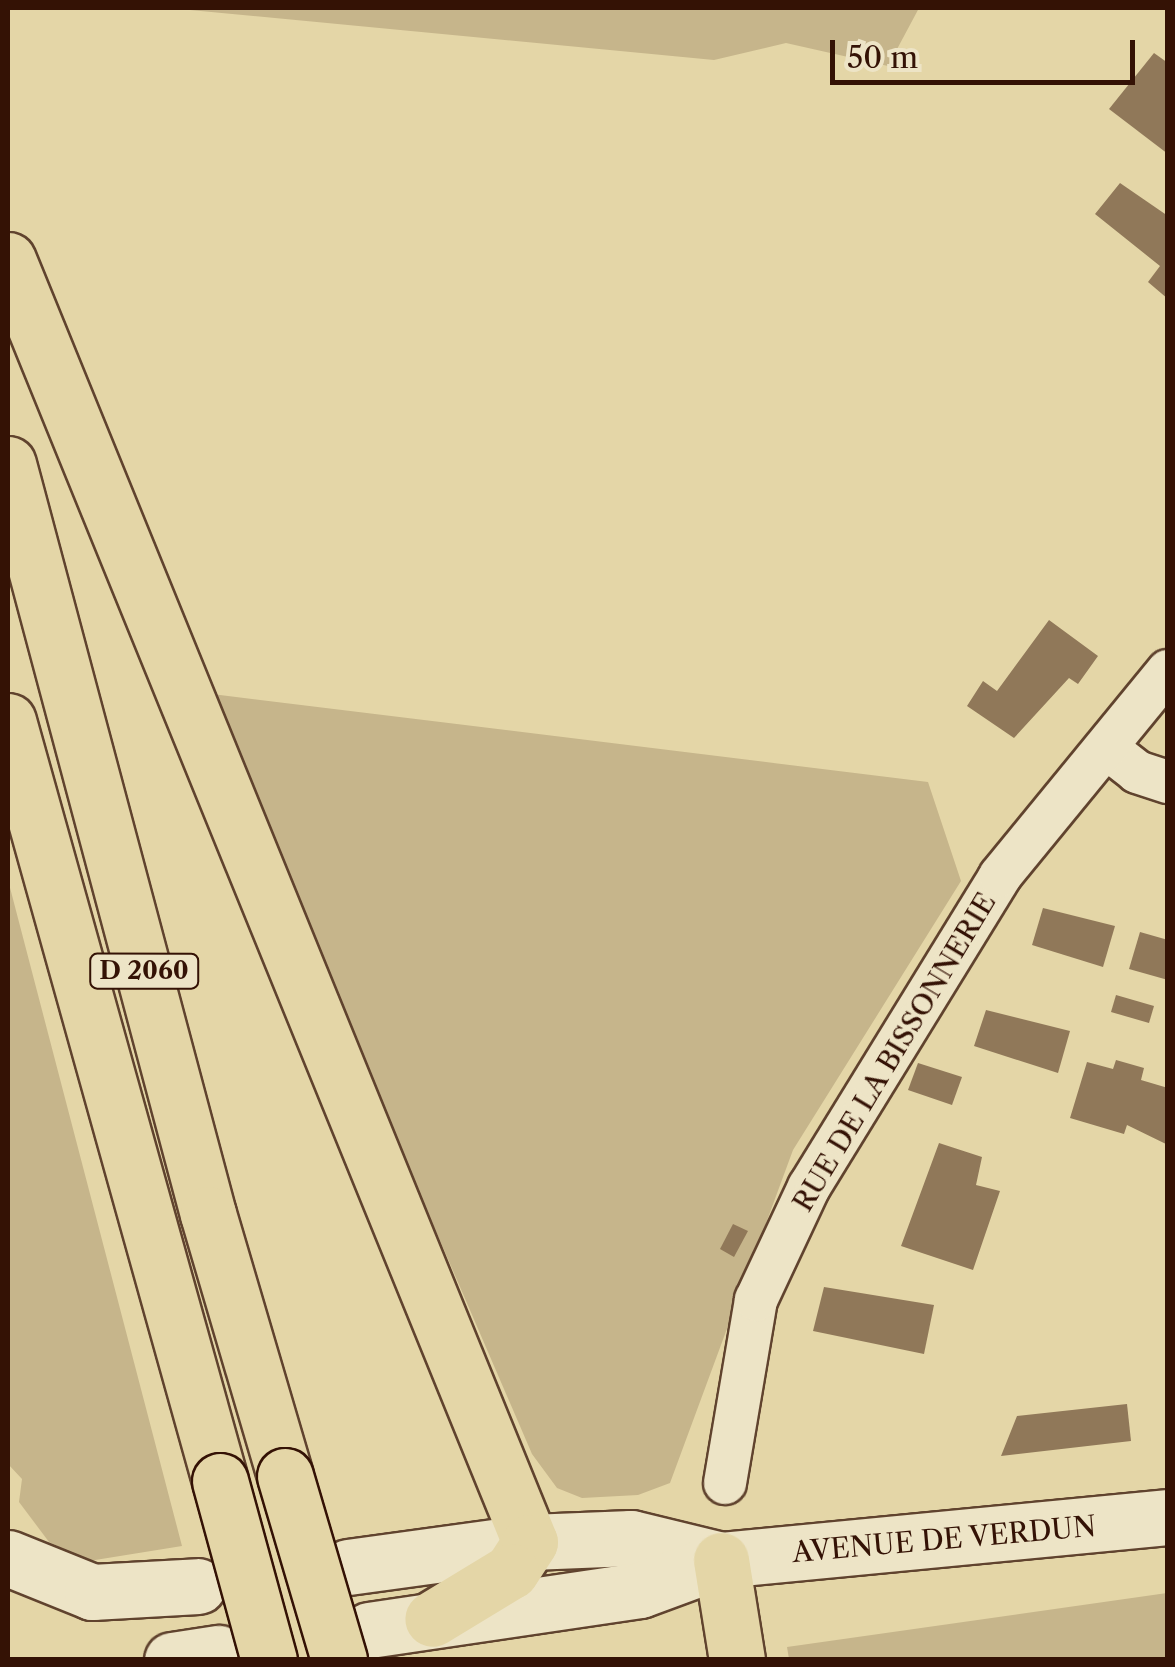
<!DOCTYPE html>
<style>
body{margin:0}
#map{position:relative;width:1175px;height:1667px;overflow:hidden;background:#e4d6a7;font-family:"Libre Caslon Text",serif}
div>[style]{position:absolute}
.green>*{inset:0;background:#c6b58b}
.building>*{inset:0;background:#907859}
.roads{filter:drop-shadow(2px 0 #60432e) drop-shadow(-2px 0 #60432e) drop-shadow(0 2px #60432e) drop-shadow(0 -2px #60432e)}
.minor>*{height:42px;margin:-21px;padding:0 21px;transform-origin:21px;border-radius:21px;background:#ede4c6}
.secondary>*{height:55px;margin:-27.5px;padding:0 27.5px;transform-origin:27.5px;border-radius:27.5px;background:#ede4c6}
.trunk>*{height:55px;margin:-27.5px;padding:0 27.5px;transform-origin:27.5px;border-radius:27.5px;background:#e4d6a7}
.bridges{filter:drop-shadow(2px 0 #341205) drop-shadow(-2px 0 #341205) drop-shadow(0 2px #341205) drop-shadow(0 -2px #341205)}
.trunk-bridge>*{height:55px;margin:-27.5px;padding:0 27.5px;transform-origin:27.5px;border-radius:27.5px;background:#e4d6a7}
span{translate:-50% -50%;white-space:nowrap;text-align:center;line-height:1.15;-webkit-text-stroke:9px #ede4c6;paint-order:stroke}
.shield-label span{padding:2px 8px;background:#ede4c6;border:2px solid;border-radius:8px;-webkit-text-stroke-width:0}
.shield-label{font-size:25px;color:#341205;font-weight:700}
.street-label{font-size:28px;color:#341205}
.frame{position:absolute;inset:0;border:10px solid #341205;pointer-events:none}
.scale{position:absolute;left:830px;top:40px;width:305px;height:45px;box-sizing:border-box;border:5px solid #341205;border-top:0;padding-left:12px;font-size:30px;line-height:35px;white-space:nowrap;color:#341205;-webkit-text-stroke:8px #ede4c6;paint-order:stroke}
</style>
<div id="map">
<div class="green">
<i style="clip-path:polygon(169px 8px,919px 8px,888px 66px,786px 43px,714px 60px)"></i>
<i style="clip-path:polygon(204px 693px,928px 782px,961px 881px,793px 1150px,670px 1483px,638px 1495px,582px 1498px,557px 1488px,532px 1454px)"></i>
<i style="clip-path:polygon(8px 880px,182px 1546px,89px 1561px,49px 1542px,19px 1502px,22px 1479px,8px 1464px)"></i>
<i style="clip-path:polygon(1167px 1593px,1167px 1659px,789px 1659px,787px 1647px)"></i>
</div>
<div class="building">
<i style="clip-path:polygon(1154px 53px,1168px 63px,1168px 154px,1109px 109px)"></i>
<i style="clip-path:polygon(1120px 183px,1168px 216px,1168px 299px,1148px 282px,1160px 266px,1095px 214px)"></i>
<i style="clip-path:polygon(1049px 620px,1098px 656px,1078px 684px,1069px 678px,1014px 738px,967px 706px,983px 681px,997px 691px)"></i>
<i style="clip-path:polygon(1043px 908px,1115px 926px,1103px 967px,1032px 945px)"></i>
<i style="clip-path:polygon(1140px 932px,1168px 940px,1168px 980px,1129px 969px)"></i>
<i style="clip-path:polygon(1116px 995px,1154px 1006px,1149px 1023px,1111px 1012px)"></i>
<i style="clip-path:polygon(986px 1010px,1070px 1031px,1058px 1073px,974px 1046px)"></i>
<i style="clip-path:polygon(1116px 1060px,1144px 1068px,1141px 1080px,1168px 1088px,1168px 1145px,1127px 1125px,1124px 1134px,1070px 1118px,1087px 1062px,1113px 1069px)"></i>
<i style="clip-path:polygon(918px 1063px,962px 1077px,952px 1105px,908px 1090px)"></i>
<i style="clip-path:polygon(939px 1143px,982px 1157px,976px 1185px,1000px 1191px,973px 1270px,901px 1246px)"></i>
<i style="clip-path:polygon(733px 1224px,748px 1231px,734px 1257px,720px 1249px)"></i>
<i style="clip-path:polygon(824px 1287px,934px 1305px,924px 1354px,813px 1331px)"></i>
<i style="clip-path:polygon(1127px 1404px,1131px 1441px,1001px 1456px,1017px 1416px)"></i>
</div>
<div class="roads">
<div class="minor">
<i style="left:1108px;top:749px;width:37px;rotate:38deg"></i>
<i style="left:1137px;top:772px;width:33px;rotate:18deg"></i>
<i style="left:725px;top:1483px;width:186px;rotate:-80.4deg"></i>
<i style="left:756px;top:1300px;width:125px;rotate:-64.9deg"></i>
<i style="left:809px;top:1187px;width:365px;rotate:-58.4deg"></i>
<i style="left:1000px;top:876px;width:265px;rotate:-50.7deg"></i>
</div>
<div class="secondary">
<i style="left:8px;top:1558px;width:91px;rotate:22deg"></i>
<i style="left:92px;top:1592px;width:106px;rotate:-3.2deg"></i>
<i style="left:348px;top:1567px;width:184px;rotate:-7.8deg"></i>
<i style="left:530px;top:1542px;width:101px;rotate:-2.3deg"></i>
<i style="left:631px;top:1538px;width:93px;rotate:13.7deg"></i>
<i style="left:369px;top:1630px;width:274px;rotate:-8.4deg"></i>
<i style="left:640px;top:1590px;width:86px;rotate:-20.3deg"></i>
<i style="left:721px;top:1560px;width:449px;rotate:-5.5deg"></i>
<i style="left:172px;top:1660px;width:47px;rotate:-8.7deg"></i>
</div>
<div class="trunk">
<i style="left:8px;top:260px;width:1384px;rotate:67.85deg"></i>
<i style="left:530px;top:1542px;width:35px;rotate:123deg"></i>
<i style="left:511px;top:1571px;width:92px;rotate:148.7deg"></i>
<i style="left:8px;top:464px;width:776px;rotate:75.07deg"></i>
<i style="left:208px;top:1214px;width:273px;rotate:73.6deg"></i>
<i style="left:8px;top:721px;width:789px;rotate:74.41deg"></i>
<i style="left:721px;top:1560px;width:101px;rotate:80.9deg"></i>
</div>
</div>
<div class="bridges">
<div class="trunk-bridge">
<i style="left:285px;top:1476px;width:192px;rotate:73.6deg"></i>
<i style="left:220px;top:1481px;width:186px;rotate:74.7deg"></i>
</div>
</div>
<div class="shield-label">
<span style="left:144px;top:971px">D 2060</span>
</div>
<div class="street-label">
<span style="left:894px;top:1052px;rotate:-59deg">RUE DE LA BISSONNERIE</span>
<span style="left:944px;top:1539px;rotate:-5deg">AVENUE DE VERDUN</span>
</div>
<div class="frame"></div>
<div class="scale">50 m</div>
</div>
